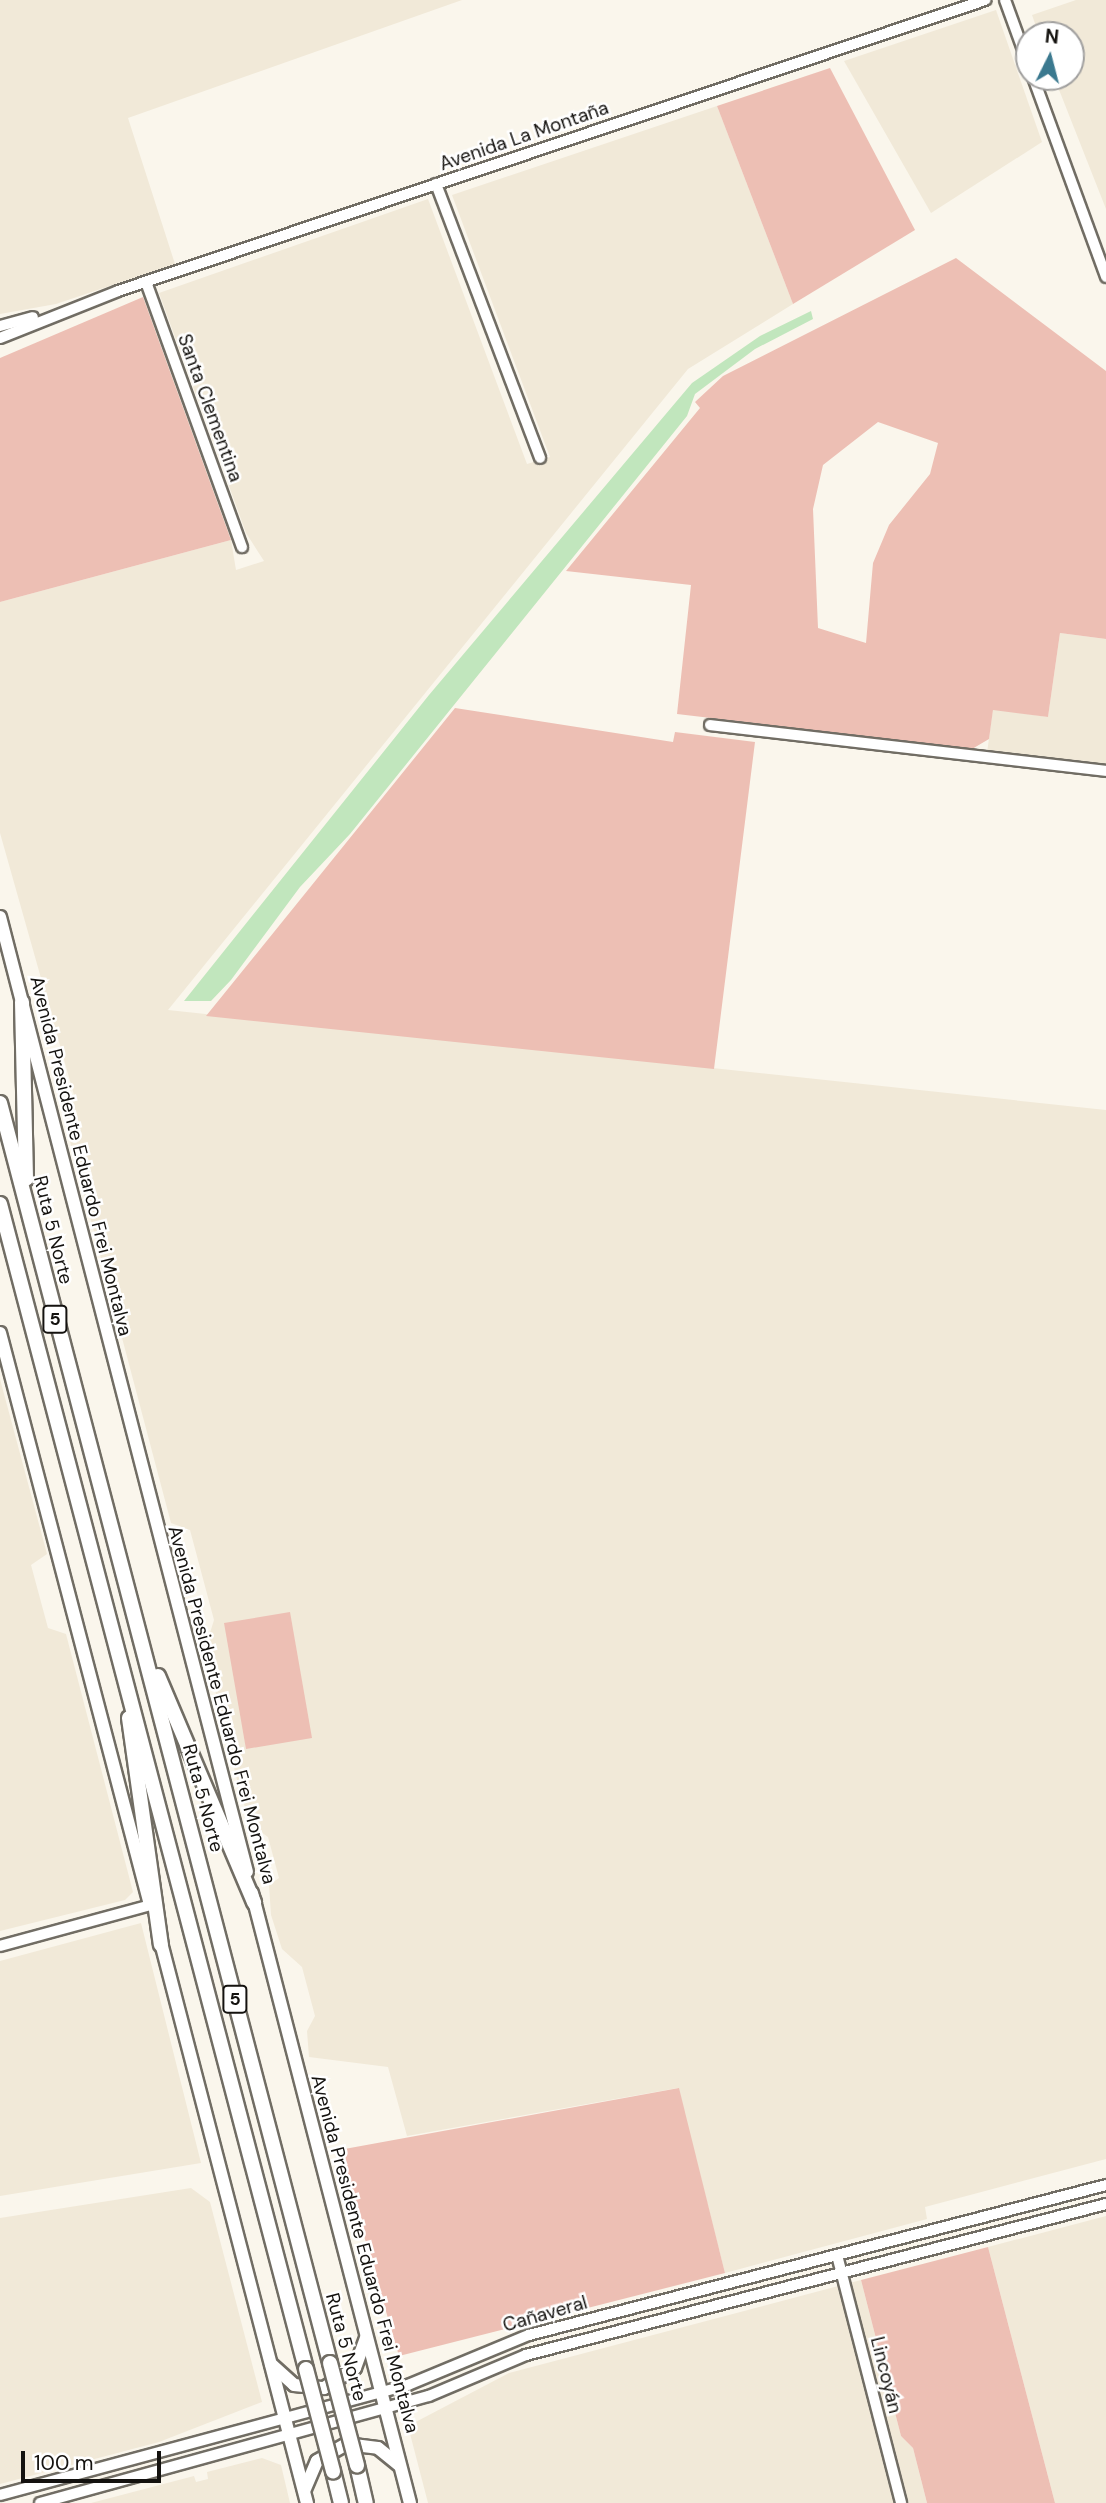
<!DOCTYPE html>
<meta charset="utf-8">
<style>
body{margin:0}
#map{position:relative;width:1106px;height:2503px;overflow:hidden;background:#faf6ec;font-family:"DM Sans",sans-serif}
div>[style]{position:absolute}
.built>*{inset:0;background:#f1e9d8}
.green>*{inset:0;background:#edbfb4}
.water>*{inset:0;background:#c1e6bd}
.roads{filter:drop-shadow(2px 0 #716d64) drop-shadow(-2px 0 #716d64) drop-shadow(0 2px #716d64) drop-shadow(0 -2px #716d64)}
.minor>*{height:10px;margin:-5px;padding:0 5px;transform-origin:5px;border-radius:5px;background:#fff}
.major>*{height:12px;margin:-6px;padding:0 6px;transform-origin:6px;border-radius:6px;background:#fff}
.highway>*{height:14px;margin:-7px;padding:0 7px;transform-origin:7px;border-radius:7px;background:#fff}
.bridges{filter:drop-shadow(2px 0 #716d64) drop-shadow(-2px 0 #716d64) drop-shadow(0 2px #716d64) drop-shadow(0 -2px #716d64)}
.highway-bridge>*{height:14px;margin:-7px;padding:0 7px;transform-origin:7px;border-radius:7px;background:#fff}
span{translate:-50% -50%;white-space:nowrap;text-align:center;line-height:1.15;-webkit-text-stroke:5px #fff;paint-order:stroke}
.shield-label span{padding:2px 5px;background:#fff;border:2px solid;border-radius:5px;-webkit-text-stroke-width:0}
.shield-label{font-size:18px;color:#14120f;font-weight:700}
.street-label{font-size:19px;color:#14120f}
.north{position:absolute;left:1015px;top:21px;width:70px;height:70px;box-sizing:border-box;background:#fff;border:2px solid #a1a09f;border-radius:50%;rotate:6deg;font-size:19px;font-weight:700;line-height:28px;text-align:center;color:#14120f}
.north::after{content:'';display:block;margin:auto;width:24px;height:32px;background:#3b798f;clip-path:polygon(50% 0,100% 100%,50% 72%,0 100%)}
.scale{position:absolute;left:21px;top:2451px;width:140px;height:32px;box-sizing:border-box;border:4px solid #14120f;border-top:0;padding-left:9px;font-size:21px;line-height:24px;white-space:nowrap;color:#14120f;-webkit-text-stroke:5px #fff;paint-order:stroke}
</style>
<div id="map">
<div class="built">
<i style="clip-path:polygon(0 0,462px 0,128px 118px,175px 264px,56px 304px,0 314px)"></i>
<i style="clip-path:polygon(1076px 0,1106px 0,1106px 209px,1054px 77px,1071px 77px,1071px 35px,1039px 35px,1032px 15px)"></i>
<i style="clip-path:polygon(996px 10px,1042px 142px,931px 213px,844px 61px)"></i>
<i style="clip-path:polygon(717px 106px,793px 304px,688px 369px,168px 1010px,1106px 1110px,1106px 2159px,925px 2207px,927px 2219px,725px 2273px,678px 2088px,407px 2136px,388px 2067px,309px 2057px,307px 2031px,315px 2016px,302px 1967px,282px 1949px,271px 1915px,269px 1885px,279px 1878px,268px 1837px,254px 1827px,242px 1800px,205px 1649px,214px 1620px,190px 1530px,171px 1523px,62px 1111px,74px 1095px,0 833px,0 602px,231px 540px,236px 570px,264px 561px,246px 533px,159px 293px,428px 199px,527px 464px,550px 457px,452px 195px)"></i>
<i style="clip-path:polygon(1060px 633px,1106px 639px,1106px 766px,987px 753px,993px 709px,1048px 717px)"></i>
<i style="clip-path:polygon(0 1379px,47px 1554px,31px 1565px,48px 1628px,66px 1634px,133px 1892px,125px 1900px,0 1931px)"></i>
<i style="clip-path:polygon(141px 1923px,201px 2163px,0 2196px,0 1961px)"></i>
<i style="clip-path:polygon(191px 2188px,210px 2202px,262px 2402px,159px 2442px,0 2484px,0 2218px)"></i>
<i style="clip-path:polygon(1106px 2216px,1106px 2503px,1055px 2503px,988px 2247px)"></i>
<i style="clip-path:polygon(861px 2280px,901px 2436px,913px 2448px,927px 2503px,428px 2503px,408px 2426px,509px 2373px)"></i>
<i style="clip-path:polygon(262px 2458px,281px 2465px,290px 2503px,91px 2503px,194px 2476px,196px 2482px,208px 2479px,207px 2472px)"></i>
</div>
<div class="green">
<i style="clip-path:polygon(830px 68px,915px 230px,793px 304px,717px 106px)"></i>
<i style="clip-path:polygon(evenodd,956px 258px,1106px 371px,1106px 639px,1060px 633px,1048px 717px,993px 710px,989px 739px,972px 749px,677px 714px,691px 585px,566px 571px,700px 408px,695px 402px,723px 376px,956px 258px,878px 422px,938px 443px,930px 474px,889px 525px,873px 563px,866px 643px,818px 628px,813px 509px,823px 465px,878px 422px)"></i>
<i style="clip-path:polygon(143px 297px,231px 540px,0 602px,0 358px)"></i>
<i style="clip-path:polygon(455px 708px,673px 742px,675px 732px,755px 742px,714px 1069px,206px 1016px)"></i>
<i style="clip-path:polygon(290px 1612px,312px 1738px,246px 1749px,224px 1623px)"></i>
<i style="clip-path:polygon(679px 2088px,725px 2273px,399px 2356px,339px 2150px)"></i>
<i style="clip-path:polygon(988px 2247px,1055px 2503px,927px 2503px,913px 2448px,901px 2436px,861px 2280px)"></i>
</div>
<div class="water">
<i style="clip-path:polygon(811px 311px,813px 319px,755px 349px,695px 394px,687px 416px,350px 834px,300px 887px,231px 980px,211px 1001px,184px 1001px,429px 695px,692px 383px,760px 336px)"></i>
</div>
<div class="roads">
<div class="minor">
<i style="left:1005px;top:0;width:70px;rotate:70deg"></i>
<i style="left:1033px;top:77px;width:213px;rotate:69.9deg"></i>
<i style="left:436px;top:184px;width:293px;rotate:69.2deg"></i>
<i style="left:146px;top:282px;width:282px;rotate:70.1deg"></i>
<i style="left:0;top:326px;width:34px;rotate:-15deg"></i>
<i style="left:0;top:338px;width:127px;rotate:-21.7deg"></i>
<i style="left:118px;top:291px;width:915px;rotate:-18.55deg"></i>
<i style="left:710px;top:725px;width:399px;rotate:6.6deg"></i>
<i style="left:0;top:1946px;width:156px;rotate:-15.2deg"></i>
<i style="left:837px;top:2255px;width:256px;rotate:75.5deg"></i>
<i style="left:0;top:2495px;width:423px;rotate:-15.1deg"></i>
<i style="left:408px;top:2385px;width:131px;rotate:-22.5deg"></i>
<i style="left:529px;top:2335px;width:596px;rotate:-14.57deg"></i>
<i style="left:40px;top:2503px;width:403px;rotate:-15.4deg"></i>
<i style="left:429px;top:2396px;width:105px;rotate:-22.9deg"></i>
<i style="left:526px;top:2355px;width:599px;rotate:-14.59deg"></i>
</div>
<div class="major">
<i style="left:0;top:917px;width:986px;rotate:75.5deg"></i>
<i style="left:0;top:1333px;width:587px;rotate:75.3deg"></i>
<i style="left:252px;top:1893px;width:630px;rotate:75.48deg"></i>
<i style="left:159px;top:1935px;width:587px;rotate:75.4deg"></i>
<i style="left:271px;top:2364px;width:31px;rotate:42deg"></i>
<i style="left:294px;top:2385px;width:30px;rotate:6deg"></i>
<i style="left:324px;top:2388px;width:37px;rotate:-33deg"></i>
<i style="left:355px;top:2368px;width:32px;rotate:-70deg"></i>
<i style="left:305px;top:2489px;width:30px;rotate:-67deg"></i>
<i style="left:317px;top:2461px;width:34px;rotate:-30deg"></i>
<i style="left:346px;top:2444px;width:32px;rotate:7deg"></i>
<i style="left:378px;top:2448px;width:27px;rotate:39deg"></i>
</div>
<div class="highway">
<i style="left:22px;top:1002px;width:177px;rotate:88.7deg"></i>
<i style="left:0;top:1103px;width:1302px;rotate:75.32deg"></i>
<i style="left:0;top:1204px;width:1205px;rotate:75.28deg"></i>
<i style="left:158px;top:1676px;width:246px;rotate:67deg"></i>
<i style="left:129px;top:1718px;width:229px;rotate:82deg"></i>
<i style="left:357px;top:2465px;width:39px;rotate:77deg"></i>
<i style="left:333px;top:2471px;width:33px;rotate:76deg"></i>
</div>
</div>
<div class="bridges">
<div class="highway-bridge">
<i style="left:330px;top:2363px;width:106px;rotate:75.2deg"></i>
<i style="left:306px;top:2369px;width:106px;rotate:75.2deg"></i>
</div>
</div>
<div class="shield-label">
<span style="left:55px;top:1319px">5</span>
<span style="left:235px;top:1999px">5</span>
</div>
<div class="street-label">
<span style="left:524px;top:136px;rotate:-19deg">Avenida La Montaña</span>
<span style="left:210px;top:408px;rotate:70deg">Santa Clementina</span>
<span style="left:81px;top:1156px;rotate:76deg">Avenida Presidente Eduardo Frei Montalva</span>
<span style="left:53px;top:1230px;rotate:76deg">Ruta 5 Norte</span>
<span style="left:222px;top:1705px;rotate:75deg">Avenida Presidente Eduardo Frei Montalva</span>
<span style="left:203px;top:1798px;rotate:75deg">Ruta 5 Norte</span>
<span style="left:365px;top:2254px;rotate:75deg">Avenida Presidente Eduardo Frei Montalva</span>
<span style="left:545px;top:2314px;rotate:-16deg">Cañaveral</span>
<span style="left:346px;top:2347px;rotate:75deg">Ruta 5 Norte</span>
<span style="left:886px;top:2375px;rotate:76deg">Lincoyán</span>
</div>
<div class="north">N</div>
<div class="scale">100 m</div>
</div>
